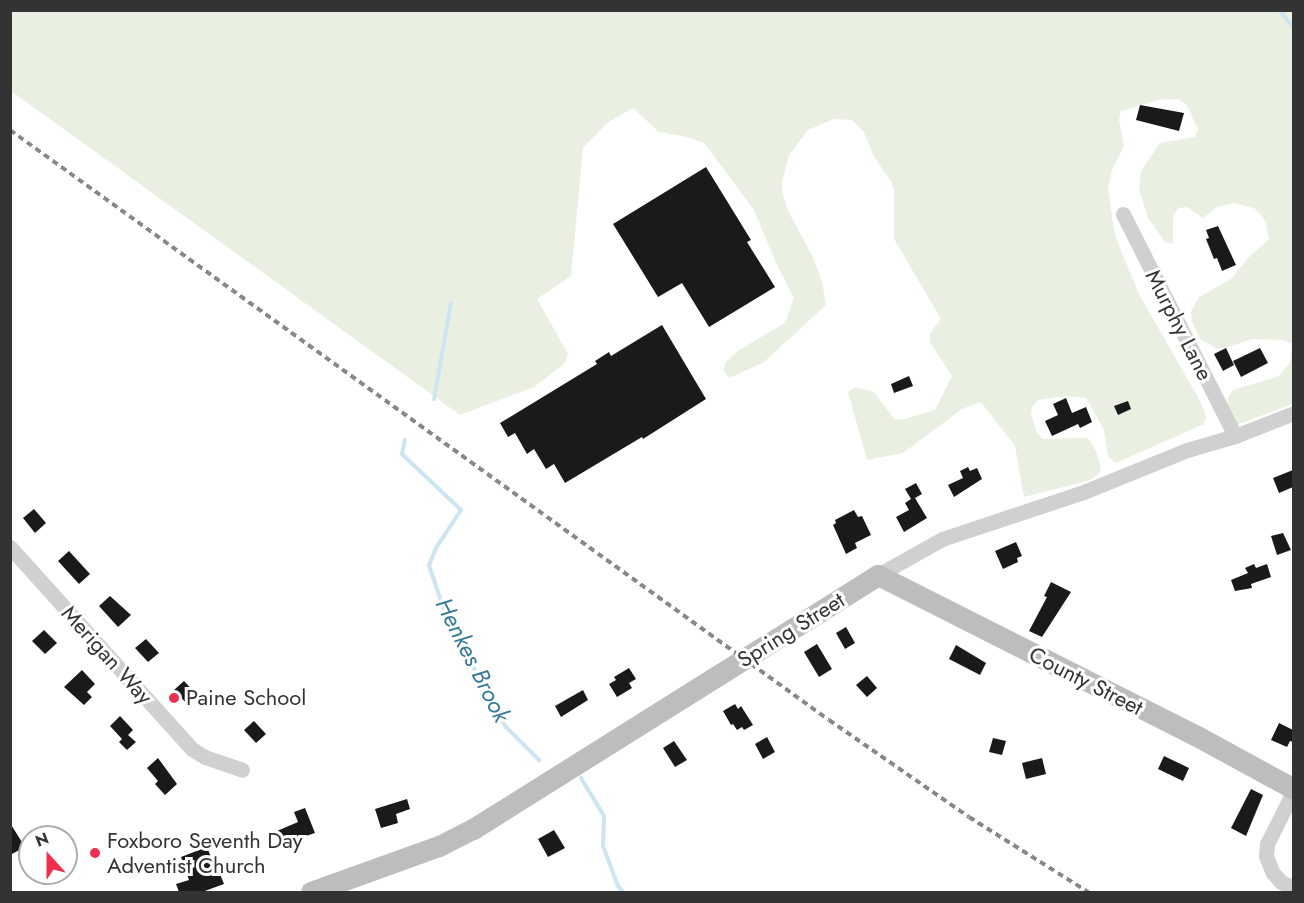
<!DOCTYPE html>
<style>
body{margin:0}
#map{position:relative;width:1304px;height:903px;overflow:hidden;background:#fff;font-family:Jost,sans-serif}
div>[style]{position:absolute}
.green>*{inset:0;background:#eaf0e1}
.stream>*{height:4px;margin:-2px;padding:0 2px;transform-origin:2px;border-radius:2px;background:#cde5f0}
.building>*{inset:0;background:#1a1a1a}
.street>*{height:15px;margin:-7.5px;padding:0 7.5px;transform-origin:7.5px;border-radius:7.5px;background:#d0d0d0}
.secondary>*{height:21px;margin:-10.5px;padding:0 10.5px;transform-origin:10.5px;border-radius:10.5px;background:#bdbdbd}
.rail>*{height:4px;margin-top:-2px;transform-origin:0;background:repeating-linear-gradient(90deg,#888 0 6px,transparent 0 10.5px)}
.dots>*{width:16px;height:16px;translate:-50% -50%;box-sizing:border-box;border:3px solid #fff;border-radius:50%}
span{translate:-50% -50%;white-space:nowrap;text-align:center;line-height:1.15;-webkit-text-stroke:6px #fff;paint-order:stroke}
.street-label{font-size:22px;color:#333}
.poi-label{font-size:22px;color:#333}
.left{translate:0 -50%;text-align:left}
.water-label{font-size:24px;color:#387a95;font-style:italic}
.frame{position:absolute;inset:0;border:12px solid #333;pointer-events:none}
.north{position:absolute;left:18px;top:825px;width:60px;height:60px;box-sizing:border-box;background:#fff;border:2px solid #adadad;border-radius:50%;rotate:339deg;font-size:16px;font-weight:700;line-height:24px;text-align:center;color:#333}
.north::after{content:'';display:block;margin:auto;width:21px;height:27px;background:#f02f4f;clip-path:polygon(50% 0,100% 100%,50% 72%,0 100%)}
</style>
<div id="map">
<div class="green">
<i style="clip-path:polygon(11px 11px,1293px 11px,1293px 404px,1234px 426px,1228px 408px,1228px 398px,1233px 390px,1279px 376px,1290px 362px,1292px 344px,1283px 340px,1252px 339px,1226px 348px,1216px 348px,1200px 339px,1192px 321px,1191px 312px,1199px 297px,1231px 279px,1248px 258px,1269px 239px,1266px 223px,1261px 215px,1254px 208px,1234px 203px,1217px 207px,1203px 218px,1187px 207px,1178px 208px,1173px 217px,1173px 244px,1165px 242px,1148px 218px,1139px 189px,1141px 171px,1160px 143px,1195px 137px,1198px 129px,1186px 104px,1178px 99px,1158px 100px,1121px 111px,1119px 120px,1124px 146px,1112px 170px,1108px 188px,1115px 236px,1139px 294px,1200px 401px,1206px 416px,1204px 424px,1116px 463px,1108px 457px,1104px 430px,1086px 398px,1066px 396px,1038px 400px,1032px 407px,1031px 415px,1037px 433px,1043px 439px,1088px 438px,1097px 453px,1101px 470px,1095px 477px,1087px 481px,1024px 497px,1015px 446px,981px 402px,962px 409px,903px 453px,867px 460px,848px 392px,855px 387px,874px 392px,895px 420px,905px 419px,935px 410px,952px 376px,930px 342px,930px 333px,941px 319px,894px 239px,894px 190px,891px 181px,874px 157px,864px 132px,852px 120px,834px 119px,808px 130px,789px 155px,782px 182px,782px 192px,788px 211px,812px 255px,822px 281px,826px 305px,763px 363px,729px 378px,723px 370px,726px 362px,739px 350px,785px 323px,794px 298px,776px 263px,754px 210px,705px 144px,688px 137px,659px 132px,633px 108px,607px 123px,583px 148px,571px 276px,537px 299px,568px 354px,565px 363px,534px 387px,460px 415px,11px 91px)"></i>
</div>
<div class="stream">
<i style="left:1279px;top:10px;width:23px;rotate:50deg"></i>
<i style="left:434px;top:399px;width:97px;rotate:-80deg"></i>
<i style="left:405px;top:440px;width:14px;rotate:102deg"></i>
<i style="left:402px;top:454px;width:81px;rotate:43.5deg"></i>
<i style="left:461px;top:510px;width:45px;rotate:123.3deg"></i>
<i style="left:436px;top:548px;width:18px;rotate:112deg"></i>
<i style="left:429px;top:565px;width:57px;rotate:71.6deg"></i>
<i style="left:447px;top:619px;width:123px;rotate:61.4deg"></i>
<i style="left:506px;top:727px;width:47px;rotate:45deg"></i>
<i style="left:581px;top:778px;width:44px;rotate:58.8deg"></i>
<i style="left:604px;top:816px;width:30px;rotate:92deg"></i>
<i style="left:603px;top:846px;width:43px;rotate:69.4deg"></i>
<i style="left:618px;top:886px;width:8px;rotate:50deg"></i>
</div>
<div class="building">
<i style="clip-path:polygon(1140px 105px,1184px 113px,1179px 131px,1136px 120px)"></i>
<i style="clip-path:polygon(706px 167px,751px 240px,747px 242px,775px 287px,709px 327px,682px 283px,658px 297px,613px 224px)"></i>
<i style="clip-path:polygon(1218px 226px,1236px 265px,1222px 271px,1217px 258px,1214px 259px,1206px 239px,1209px 238px,1206px 230px)"></i>
<i style="clip-path:polygon(662px 325px,706px 399px,643px 439px,642px 437px,565px 483px,554px 464px,546px 469px,534px 449px,527px 454px,515px 433px,508px 437px,500px 423px,597px 364px,595px 361px,609px 352px,611px 356px)"></i>
<i style="clip-path:polygon(1226px 348px,1234px 365px,1223px 371px,1214px 354px)"></i>
<i style="clip-path:polygon(1260px 348px,1268px 363px,1241px 377px,1233px 361px)"></i>
<i style="clip-path:polygon(909px 376px,913px 386px,894px 393px,891px 384px)"></i>
<i style="clip-path:polygon(1066px 398px,1072px 413px,1086px 407px,1092px 422px,1080px 428px,1078px 424px,1052px 436px,1045px 421px,1058px 415px,1053px 404px)"></i>
<i style="clip-path:polygon(1128px 401px,1131px 409px,1118px 415px,1114px 406px)"></i>
<i style="clip-path:polygon(968px 467px,970px 471px,977px 468px,982px 479px,954px 497px,948px 485px,963px 478px,960px 471px)"></i>
<i style="clip-path:polygon(1293px 470px,1293px 487px,1279px 493px,1273px 478px)"></i>
<i style="clip-path:polygon(916px 483px,922px 494px,915px 498px,927px 518px,904px 532px,896px 517px,909px 510px,905px 503px,911px 499px,905px 489px)"></i>
<i style="clip-path:polygon(34px 509px,46px 523px,35px 533px,23px 518px)"></i>
<i style="clip-path:polygon(854px 510px,858px 517px,862px 516px,871px 535px,855px 543px,857px 548px,846px 554px,833px 525px,836px 523px,835px 520px)"></i>
<i style="clip-path:polygon(1283px 533px,1291px 550px,1277px 555px,1271px 536px)"></i>
<i style="clip-path:polygon(1016px 542px,1022px 556px,1017px 558px,1018px 562px,1003px 569px,995px 551px)"></i>
<i style="clip-path:polygon(69px 551px,90px 574px,79px 584px,58px 561px)"></i>
<i style="clip-path:polygon(1254px 564px,1256px 568px,1267px 564px,1271px 577px,1251px 584px,1252px 588px,1235px 591px,1231px 580px,1248px 573px,1245px 568px)"></i>
<i style="clip-path:polygon(1051px 582px,1071px 592px,1042px 637px,1029px 631px,1047px 597px,1044px 596px)"></i>
<i style="clip-path:polygon(110px 596px,131px 615px,118px 627px,99px 606px)"></i>
<i style="clip-path:polygon(846px 627px,855px 643px,845px 649px,836px 633px)"></i>
<i style="clip-path:polygon(44px 630px,57px 643px,45px 654px,32px 641px)"></i>
<i style="clip-path:polygon(146px 639px,159px 653px,148px 662px,135px 648px)"></i>
<i style="clip-path:polygon(817px 644px,832px 669px,819px 677px,804px 652px)"></i>
<i style="clip-path:polygon(956px 645px,986px 663px,980px 675px,949px 659px)"></i>
<i style="clip-path:polygon(629px 668px,636px 679px,629px 683px,632px 688px,617px 697px,609px 684px,616px 680px,614px 677px)"></i>
<i style="clip-path:polygon(82px 670px,95px 684px,87px 692px,92px 697px,84px 705px,64px 687px)"></i>
<i style="clip-path:polygon(867px 676px,877px 688px,867px 697px,856px 685px)"></i>
<i style="clip-path:polygon(184px 681px,197px 695px,187px 704px,174px 690px)"></i>
<i style="clip-path:polygon(583px 690px,588px 700px,561px 717px,555px 706px)"></i>
<i style="clip-path:polygon(735px 704px,738px 709px,741px 706px,753px 725px,744px 730px,742px 727px,737px 730px,733px 724px,731px 725px,723px 711px)"></i>
<i style="clip-path:polygon(120px 716px,133px 730px,128px 735px,136px 742px,127px 750px,119px 742px,122px 739px,110px 726px)"></i>
<i style="clip-path:polygon(254px 721px,266px 734px,256px 743px,244px 730px)"></i>
<i style="clip-path:polygon(1279px 723px,1293px 730px,1293px 742px,1290px 741px,1287px 747px,1271px 740px)"></i>
<i style="clip-path:polygon(767px 737px,775px 752px,763px 759px,755px 744px)"></i>
<i style="clip-path:polygon(993px 738px,1006px 741px,1002px 755px,989px 752px)"></i>
<i style="clip-path:polygon(674px 741px,687px 760px,675px 767px,663px 748px)"></i>
<i style="clip-path:polygon(1164px 756px,1189px 768px,1183px 781px,1158px 769px)"></i>
<i style="clip-path:polygon(158px 758px,177px 784px,165px 795px,155px 784px,158px 781px,147px 768px)"></i>
<i style="clip-path:polygon(1042px 758px,1046px 774px,1026px 779px,1022px 763px)"></i>
<i style="clip-path:polygon(1251px 789px,1263px 795px,1246px 836px,1231px 828px)"></i>
<i style="clip-path:polygon(407px 799px,410px 809px,396px 814px,398px 823px,381px 828px,375px 809px)"></i>
<i style="clip-path:polygon(305px 808px,315px 833px,282px 844px,277px 831px,298px 822px,294px 812px)"></i>
<i style="clip-path:polygon(10px 823px,25px 847px,10px 855px)"></i>
<i style="clip-path:polygon(554px 830px,565px 848px,548px 857px,538px 839px)"></i>
<i style="clip-path:polygon(207px 847px,218px 875px,220px 874px,224px 884px,202px 892px,179px 892px,176px 884px,189px 880px,181px 857px)"></i>
</div>
<div class="street">
<i style="left:1123px;top:214px;width:249px;rotate:63.2deg"></i>
<i style="left:10px;top:547px;width:272px;rotate:48deg"></i>
<i style="left:192px;top:749px;width:15px;rotate:32deg"></i>
<i style="left:205px;top:757px;width:39px;rotate:19deg"></i>
<i style="left:878px;top:575px;width:73px;rotate:-29.4deg"></i>
<i style="left:942px;top:539px;width:152px;rotate:-18.4deg"></i>
<i style="left:1086px;top:491px;width:109px;rotate:-22.1deg"></i>
<i style="left:1187px;top:450px;width:50px;rotate:-16.3deg"></i>
<i style="left:1235px;top:436px;width:63px;rotate:-21.3deg"></i>
<i style="left:1294px;top:790px;width:60px;rotate:116.6deg"></i>
<i style="left:1267px;top:844px;width:12px;rotate:95deg"></i>
<i style="left:1266px;top:856px;width:18px;rotate:68deg"></i>
<i style="left:1273px;top:873px;width:12px;rotate:48deg"></i>
<i style="left:1281px;top:882px;width:14px;rotate:25deg"></i>
</div>
<div class="secondary">
<i style="left:311px;top:892px;width:136px;rotate:-19.8deg"></i>
<i style="left:439px;top:846px;width:38px;rotate:-27deg"></i>
<i style="left:473px;top:829px;width:478px;rotate:-32.1deg"></i>
<i style="left:878px;top:575px;width:355px;rotate:26.8deg"></i>
<i style="left:1195px;top:735px;width:113px;rotate:28.6deg"></i>
</div>
<div class="rail">
<i style="left:10px;top:130px;width:1009px;rotate:35.77deg"></i>
<i style="left:829px;top:720px;width:170px;rotate:34.7deg"></i>
<i style="left:969px;top:817px;width:141px;rotate:32.2deg"></i>
</div>
<div class="dots">
<i style="left:174px;top:698px;background:#f02f4f"></i>
<i style="left:95px;top:853px;background:#f02f4f"></i>
</div>
<div class="street-label">
<span style="left:1179px;top:325px;rotate:63deg">Murphy Lane</span>
<span style="left:791px;top:630px;rotate:-32deg">Spring Street</span>
<span style="left:107px;top:655px;rotate:48deg">Merigan Way</span>
<span style="left:1086px;top:681px;rotate:27deg">County Street</span>
</div>
<div class="poi-label">
<span class="left" style="left:186px;top:698px">Paine School</span>
<span class="left" style="left:107px;top:853px">Foxboro Seventh Day<br>Adventist Church</span>
</div>
<div class="water-label">
<span style="left:473px;top:660px;rotate:63deg">Henkes Brook</span>
</div>
<div class="frame"></div>
<div class="north">N</div>
</div>
